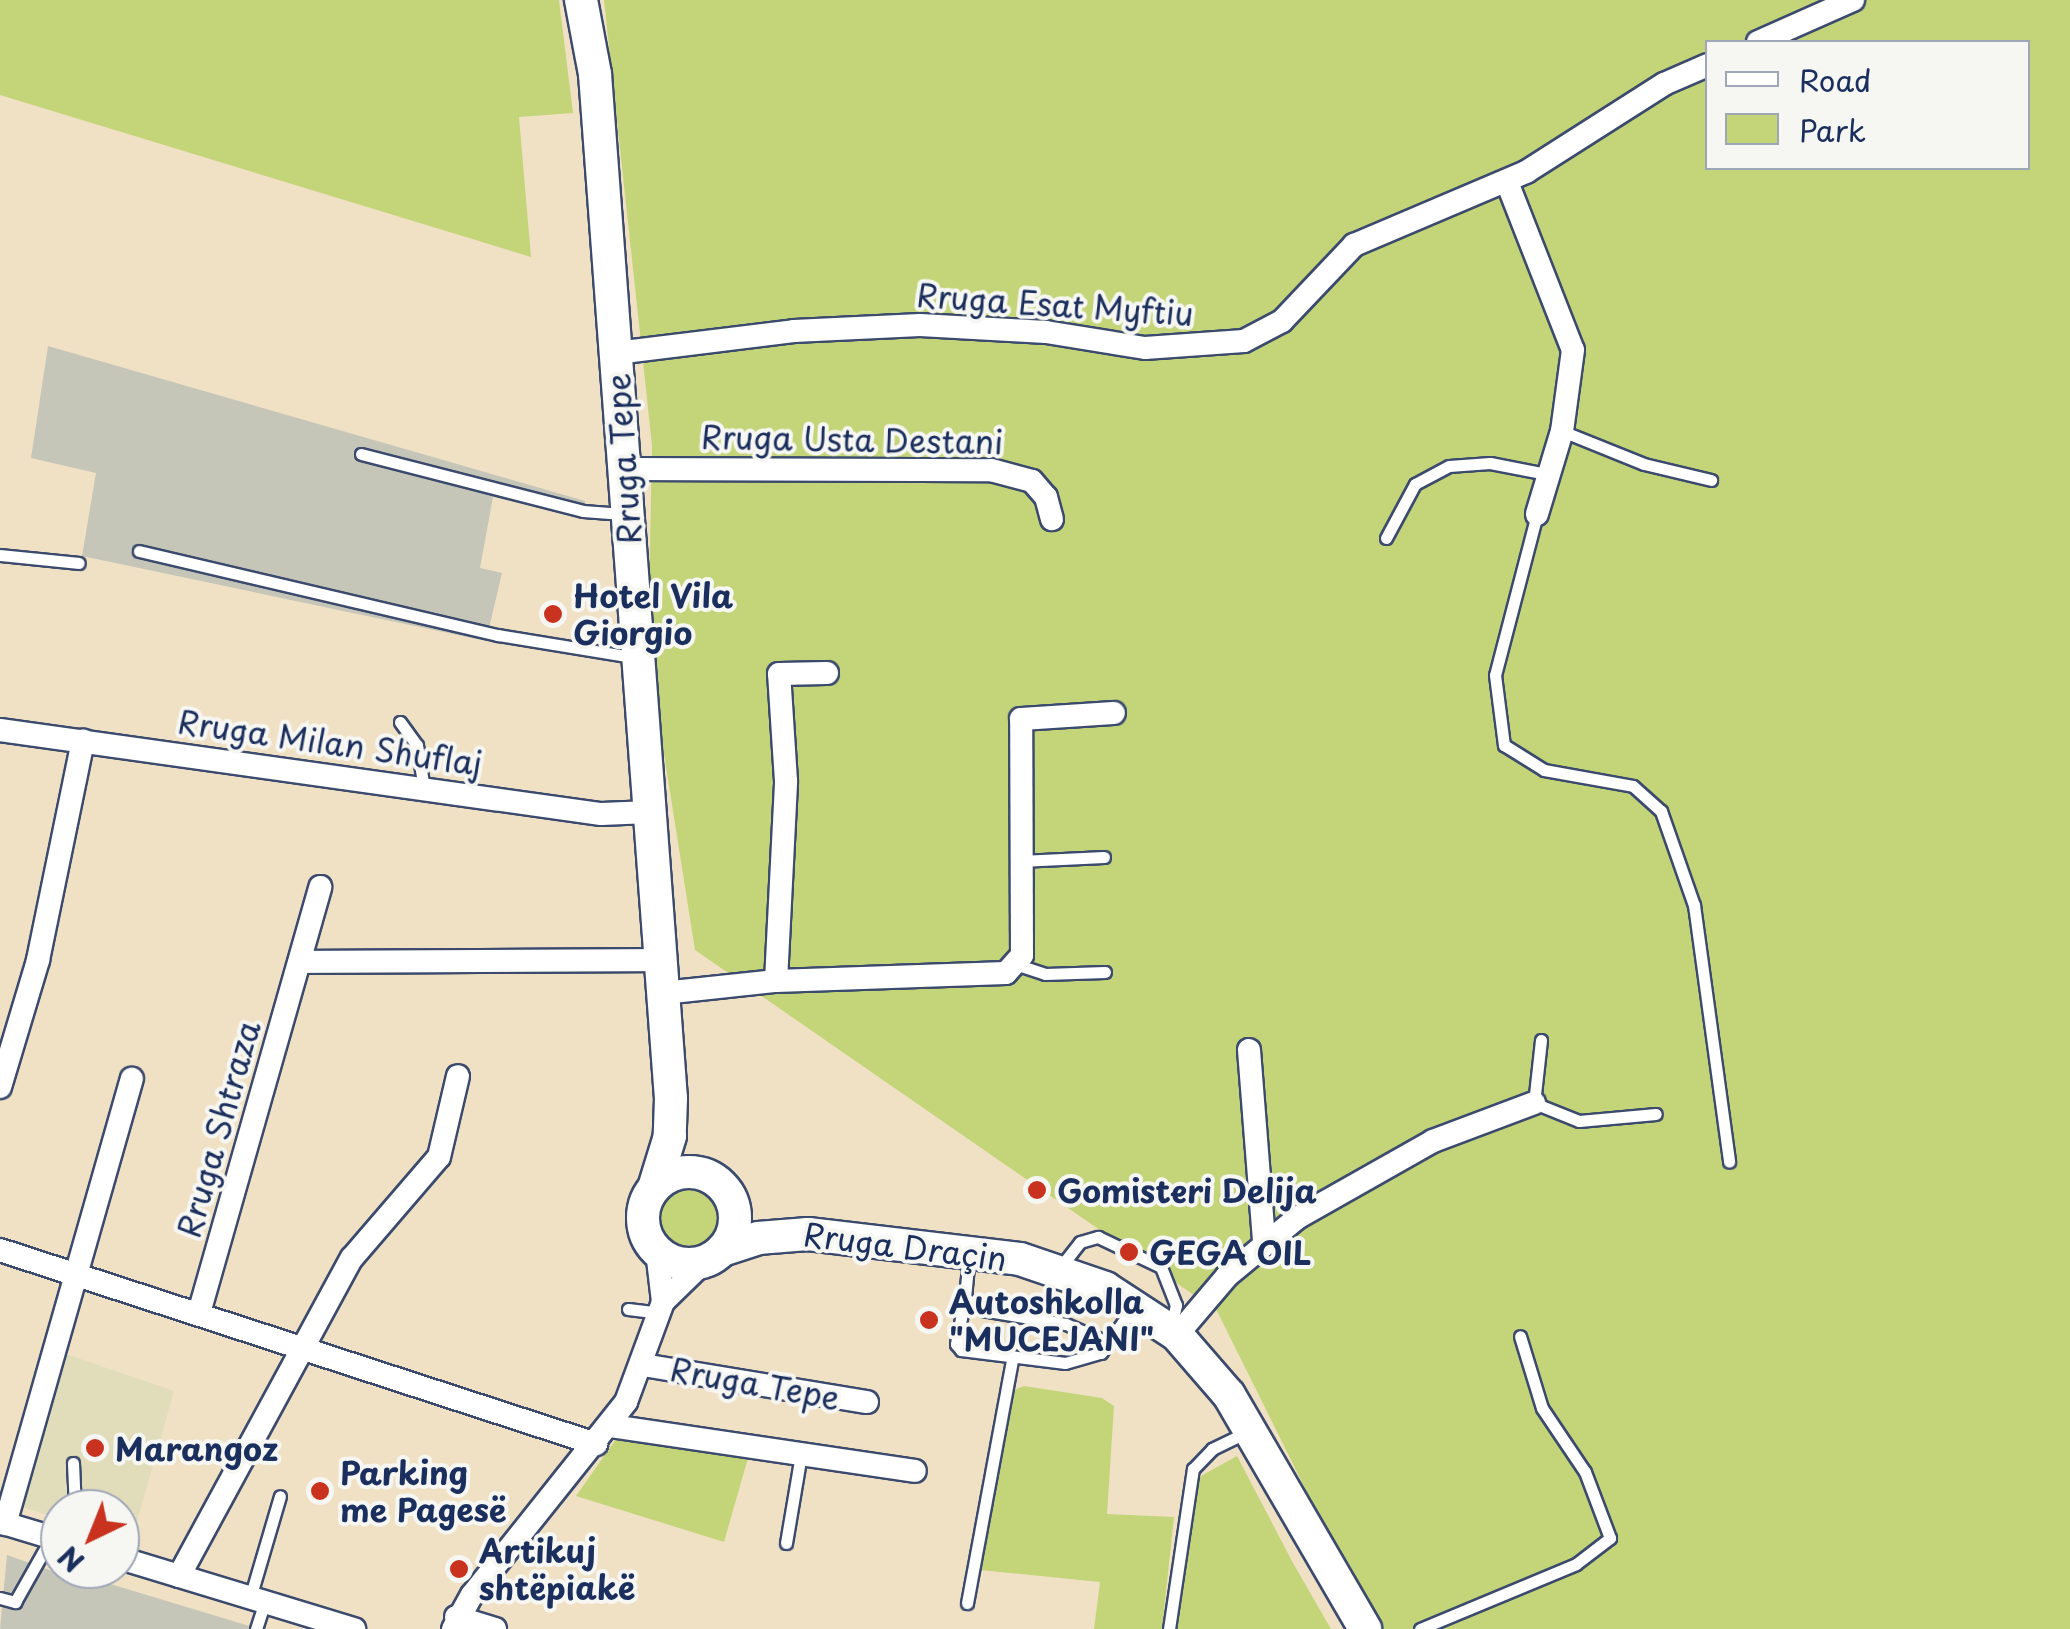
<!DOCTYPE html>
<meta charset="utf-8">
<style>
body{margin:0}
#map{position:relative;width:2070px;height:1629px;overflow:hidden;background:#f0e1c5;font-family:"Playpen Sans",sans-serif}
div>[style]{position:absolute}
.built>*{inset:0;background:#e1dcba}
.industrial>*{inset:0;background:#c5c5b8}
.green>*{inset:0;background:#c3d578}
.round{border-radius:50%}
.roads{filter:drop-shadow(2px 0 #3b4a6d) drop-shadow(-2px 0 #3b4a6d) drop-shadow(0 2px #3b4a6d) drop-shadow(0 -2px #3b4a6d)}
.lane>*{height:11px;margin:-5.5px;padding:0 5.5px;transform-origin:5.5px;border-radius:5.5px;background:#fff}
.street>*{height:22px;margin:-11px;padding:0 11px;transform-origin:11px;border-radius:11px;background:#fff}
.secondary>*{height:32px;margin:-16px;padding:0 16px;transform-origin:16px;border-radius:16px;background:#fff}
.secondary>.ring{margin:-16px;padding:0;box-sizing:content-box;background:none;border:32px solid #fff;border-radius:50%}
.dots>*{width:28px;height:28px;translate:-50% -50%;box-sizing:border-box;border:5px solid #f6f6f2;border-radius:50%}
span{translate:-50% -50%;white-space:nowrap;text-align:center;line-height:1.15;-webkit-text-stroke:8px #f6f6f2;paint-order:stroke}
.street-label{font-size:32px;color:#1b2f5e}
.poi-label{font-size:32px;color:#1b2f5e;font-weight:700}
.left{translate:0 -50%;text-align:left}
.legend{position:absolute;left:1705px;top:40px;width:325px;height:130px;box-sizing:border-box;background:#f6f6f2;border:2px solid #9ea6b7;margin:0;padding:12px 18px;list-style:none;font-size:30px;color:#1b2f5e}
.legend li{display:flex;align-items:center;gap:20px;height:50px}
.legend b{width:50px;border:2px solid #9ea6b7}
.north{position:absolute;left:40px;top:1489px;width:100px;height:100px;box-sizing:border-box;background:#f6f6f2;border:2px solid #9ea6b7;border-radius:50%;rotate:223deg;font-size:28px;font-weight:700;line-height:40px;text-align:center;color:#1b2f5e}
.north::after{content:'';display:block;margin:auto;width:35px;height:45px;background:#c8321e;clip-path:polygon(50% 0,100% 100%,50% 72%,0 100%)}
</style>
<div id="map">
<div class="built">
<i style="clip-path:polygon(57px 1351px,174px 1391px,132px 1539px,120px 1536px,120px 1509px,60px 1509px,60px 1519px,16px 1505px)"></i>
</div>
<div class="industrial">
<i style="clip-path:polygon(48px 346px,585px 501px,582px 518px,493px 497px,480px 568px,502px 573px,486px 641px,82px 556px,96px 473px,31px 458px)"></i>
<i style="clip-path:polygon(7px 1555px,95px 1586px,97px 1580px,259px 1629px,0 1629px)"></i>
</div>
<div class="green">
<i style="clip-path:polygon(0 0,559px 0,573px 113px,519px 117px,531px 257px,0 95px)"></i>
<i style="clip-path:polygon(evenodd,604px 0,2070px 0,2070px 1629px,1375px 1629px,1217px 1311px,695px 950px,648px 653px,652px 445px,604px 0,1708px 42px,2028px 42px,2028px 168px,1708px 168px,1708px 42px)"></i>
<i class="round" style="left:655px;top:1185px;width:68px;height:68px"></i>
<i style="clip-path:polygon(1024px 1386px,1102px 1398px,1114px 1406px,1107px 1514px,1174px 1517px,1162px 1629px,1094px 1629px,1100px 1582px,980px 1570px,1012px 1391px)"></i>
<i style="clip-path:polygon(621px 1432px,750px 1451px,724px 1542px,576px 1496px)"></i>
<i style="clip-path:polygon(1237px 1456px,1293px 1563px,1331px 1629px,1176px 1629px,1188px 1505px,1201px 1476px)"></i>
</div>
<div class="roads">
<div class="lane">
<i style="left:1562px;top:431px;width:88px;rotate:21.9deg"></i>
<i style="left:1644px;top:464px;width:69px;rotate:13.4deg"></i>
<i style="left:361px;top:454px;width:229px;rotate:14.4deg"></i>
<i style="left:583px;top:511px;width:40px;rotate:4.3deg"></i>
<i style="left:1537px;top:514px;width:166px;rotate:104.6deg"></i>
<i style="left:1495px;top:675px;width:71px;rotate:82.7deg"></i>
<i style="left:1504px;top:745px;width:47px;rotate:32deg"></i>
<i style="left:1544px;top:770px;width:90px;rotate:10.2deg"></i>
<i style="left:1633px;top:786px;width:38px;rotate:42deg"></i>
<i style="left:1661px;top:811px;width:100px;rotate:70.7deg"></i>
<i style="left:1694px;top:905px;width:259px;rotate:82.2deg"></i>
<i style="left:1386px;top:538px;width:61px;rotate:-61.8deg"></i>
<i style="left:1415px;top:484px;width:38px;rotate:-28deg"></i>
<i style="left:1449px;top:466px;width:41px;rotate:-4.2deg"></i>
<i style="left:1490px;top:463px;width:57px;rotate:11.1deg"></i>
<i style="left:139px;top:551px;width:369px;rotate:13.2deg"></i>
<i style="left:498px;top:635px;width:142px;rotate:9.3deg"></i>
<i style="left:0;top:555px;width:79px;rotate:5.8deg"></i>
<i style="left:400px;top:722px;width:29px;rotate:54deg"></i>
<i style="left:417px;top:745px;width:45px;rotate:81deg"></i>
<i style="left:1020px;top:861px;width:84px;rotate:-2.7deg"></i>
<i style="left:1018px;top:965px;width:28px;rotate:18deg"></i>
<i style="left:1045px;top:974px;width:60px;rotate:-1.9deg"></i>
<i style="left:1541px;top:1040px;width:63px;rotate:96.3deg"></i>
<i style="left:1534px;top:1103px;width:48px;rotate:21.8deg"></i>
<i style="left:1579px;top:1121px;width:77px;rotate:-5.2deg"></i>
<i style="left:969px;top:1255px;width:43px;rotate:95.3deg"></i>
<i style="left:965px;top:1298px;width:21px;rotate:35deg"></i>
<i style="left:982px;top:1310px;width:85px;rotate:9.5deg"></i>
<i style="left:1066px;top:1324px;width:47px;rotate:23.8deg"></i>
<i style="left:1059px;top:1269px;width:34px;rotate:-52deg"></i>
<i style="left:1080px;top:1242px;width:19px;rotate:-16deg"></i>
<i style="left:1098px;top:1237px;width:70px;rotate:25.5deg"></i>
<i style="left:1161px;top:1267px;width:41px;rotate:68.5deg"></i>
<i style="left:1176px;top:1305px;width:22px;rotate:103deg"></i>
<i style="left:965px;top:1298px;width:47px;rotate:101.1deg"></i>
<i style="left:956px;top:1344px;width:8px;rotate:50deg"></i>
<i style="left:961px;top:1350px;width:105px;rotate:7.1deg"></i>
<i style="left:1065px;top:1363px;width:37px;rotate:-16deg"></i>
<i style="left:1101px;top:1353px;width:54px;rotate:-54.8deg"></i>
<i style="left:628px;top:1309px;width:31px;rotate:7deg"></i>
<i style="left:73px;top:1463px;width:46px;rotate:87.5deg"></i>
<i style="left:786px;top:1543px;width:90px;rotate:-80.4deg"></i>
<i style="left:0;top:1598px;width:16px;rotate:15deg"></i>
<i style="left:15px;top:1602px;width:73px;rotate:-60.6deg"></i>
<i style="left:250px;top:1598px;width:106px;rotate:-73.6deg"></i>
<i style="left:967px;top:1603px;width:251px;rotate:-79.5deg"></i>
<i style="left:256px;top:1629px;width:28px;rotate:-72deg"></i>
<i style="left:1169px;top:1629px;width:162px;rotate:-81.5deg"></i>
<i style="left:1193px;top:1469px;width:28px;rotate:-46deg"></i>
<i style="left:1212px;top:1449px;width:41px;rotate:-25.9deg"></i>
<i style="left:1420px;top:1629px;width:169px;rotate:-22.6deg"></i>
<i style="left:1576px;top:1564px;width:43px;rotate:-37.4deg"></i>
<i style="left:1610px;top:1538px;width:71px;rotate:-110.7deg"></i>
<i style="left:1585px;top:1472px;width:77px;rotate:-123.9deg"></i>
<i style="left:1542px;top:1408px;width:75px;rotate:-107deg"></i>
</div>
<div class="street">
<i style="left:1758px;top:42px;width:104px;rotate:-23.9deg"></i>
<i style="left:1507px;top:182px;width:180px;rotate:68.6deg"></i>
<i style="left:1573px;top:350px;width:82px;rotate:97.7deg"></i>
<i style="left:1562px;top:431px;width:87px;rotate:106.8deg"></i>
<i style="left:616px;top:353px;width:179px;rotate:-7deg"></i>
<i style="left:794px;top:331px;width:126px;rotate:-2.7deg"></i>
<i style="left:920px;top:325px;width:126px;rotate:3.2deg"></i>
<i style="left:1046px;top:332px;width:100px;rotate:9.2deg"></i>
<i style="left:1145px;top:348px;width:99px;rotate:-4deg"></i>
<i style="left:1244px;top:341px;width:43px;rotate:-27.8deg"></i>
<i style="left:1282px;top:321px;width:105px;rotate:-46.5deg"></i>
<i style="left:1354px;top:245px;width:187px;rotate:-23deg"></i>
<i style="left:1526px;top:172px;width:164px;rotate:-32.5deg"></i>
<i style="left:1664px;top:84px;width:48px;rotate:-23.4deg"></i>
<i style="left:624px;top:469px;width:367px;rotate:0.2deg"></i>
<i style="left:991px;top:470px;width:42px;rotate:15deg"></i>
<i style="left:1032px;top:481px;width:21px;rotate:49deg"></i>
<i style="left:1046px;top:497px;width:23px;rotate:75deg"></i>
<i style="left:0;top:730px;width:607px;rotate:7.96deg"></i>
<i style="left:601px;top:814px;width:49px;rotate:-2.3deg"></i>
<i style="left:300px;top:962px;width:361px;rotate:-0.3deg"></i>
<i style="left:776px;top:981px;width:200px;rotate:-87.1deg"></i>
<i style="left:786px;top:781px;width:107px;rotate:-93.7deg"></i>
<i style="left:779px;top:674px;width:48px;rotate:-1.2deg"></i>
<i style="left:663px;top:993px;width:114px;rotate:-6.1deg"></i>
<i style="left:776px;top:981px;width:230px;rotate:-2deg"></i>
<i style="left:1006px;top:973px;width:24px;rotate:-48deg"></i>
<i style="left:1022px;top:955px;width:236px;rotate:-90.2deg"></i>
<i style="left:1021px;top:719px;width:93px;rotate:-3.7deg"></i>
<i style="left:1249px;top:1050px;width:193px;rotate:85.5deg"></i>
<i style="left:0;top:1087px;width:133px;rotate:-73.3deg"></i>
<i style="left:38px;top:960px;width:224px;rotate:-78.4deg"></i>
<i style="left:0;top:1250px;width:627px;rotate:18.03deg"></i>
<i style="left:663px;top:1302px;width:57px;rotate:-44.3deg"></i>
<i style="left:199px;top:1313px;width:443px;rotate:-74.1deg"></i>
<i style="left:1177px;top:1335px;width:77px;rotate:-49.7deg"></i>
<i style="left:1227px;top:1276px;width:91px;rotate:-39.6deg"></i>
<i style="left:1297px;top:1218px;width:156px;rotate:-29.5deg"></i>
<i style="left:1433px;top:1141px;width:108px;rotate:-20.6deg"></i>
<i style="left:643px;top:1365px;width:227px;rotate:9.4deg"></i>
<i style="left:611px;top:1426px;width:307px;rotate:8.4deg"></i>
<i style="left:0;top:1522px;width:63px;rotate:16.7deg"></i>
<i style="left:5px;top:1524px;width:463px;rotate:-74.1deg"></i>
<i style="left:120px;top:1558px;width:245px;rotate:16.9deg"></i>
<i style="left:179px;top:1576px;width:362px;rotate:-61.5deg"></i>
<i style="left:352px;top:1258px;width:133px;rotate:-49.3deg"></i>
<i style="left:439px;top:1157px;width:83px;rotate:-76.8deg"></i>
<i style="left:456px;top:1617px;width:41px;rotate:17.1deg"></i>
<i style="left:453px;top:1629px;width:39px;rotate:-61deg"></i>
<i style="left:472px;top:1595px;width:247px;rotate:-51.4deg"></i>
<i style="left:626px;top:1402px;width:107px;rotate:-69.7deg"></i>
<i style="left:663px;top:1302px;width:51px;rotate:-96.7deg"></i>
</div>
<div class="secondary">
<i style="left:581px;top:0;width:75px;rotate:79.3deg"></i>
<i style="left:595px;top:74px;width:1027px;rotate:85.76deg"></i>
<i style="left:671px;top:1098px;width:38px;rotate:92deg"></i>
<i style="left:670px;top:1136px;width:54px;rotate:107.1deg"></i>
<i class="ring" style="left:643px;top:1172px;width:60px;height:60px"></i>
<i style="left:722px;top:1250px;width:38px;rotate:-18deg"></i>
<i style="left:758px;top:1238px;width:50px;rotate:-4.6deg"></i>
<i style="left:808px;top:1234px;width:213px;rotate:6.7deg"></i>
<i style="left:1020px;top:1259px;width:90px;rotate:18.8deg"></i>
<i style="left:1105px;top:1288px;width:86px;rotate:33.1deg"></i>
<i style="left:1177px;top:1335px;width:79px;rotate:49.1deg"></i>
<i style="left:1229px;top:1395px;width:271px;rotate:59.8deg"></i>
</div>
</div>
<div class="dots">
<i style="left:553px;top:614px;background:#c8321e"></i>
<i style="left:1037px;top:1190px;background:#c8321e"></i>
<i style="left:1129px;top:1252px;background:#c8321e"></i>
<i style="left:929px;top:1320px;background:#c8321e"></i>
<i style="left:95px;top:1448px;background:#c8321e"></i>
<i style="left:320px;top:1491px;background:#c8321e"></i>
<i style="left:459px;top:1569px;background:#c8321e"></i>
</div>
<div class="street-label">
<span style="left:1055px;top:304px;rotate:4deg">Rruga Esat Myftiu</span>
<span style="left:852px;top:439px;rotate:1deg">Rruga Usta Destani</span>
<span style="left:623px;top:459px;rotate:-94deg">Rruga Tepe</span>
<span style="left:330px;top:742px;rotate:8deg">Rruga Milan Shuflaj</span>
<span style="left:218px;top:1129px;rotate:-74deg">Rruga Shtraza</span>
<span style="left:905px;top:1246px;rotate:7deg">Rruga Draçin</span>
<span style="left:755px;top:1383px;rotate:10deg">Rruga Tepe</span>
</div>
<div class="poi-label">
<span class="left" style="left:573px;top:614px">Hotel Vila<br>Giorgio</span>
<span class="left" style="left:1057px;top:1190px">Gomisteri Delija</span>
<span class="left" style="left:1149px;top:1252px">GEGA OIL</span>
<span class="left" style="left:949px;top:1320px">Autoshkolla<br>"MUCEJANI"</span>
<span class="left" style="left:115px;top:1448px">Marangoz</span>
<span class="left" style="left:340px;top:1491px">Parking<br>me Pagesë</span>
<span class="left" style="left:479px;top:1569px">Artikuj<br>shtëpiakë</span>
</div>
<ul class="legend">
<li><b style="height:12px;background:#fff"></b>Road</li>
<li><b style="height:28px;background:#c3d578"></b>Park</li>
</ul>
<div class="north">N</div>
</div>
